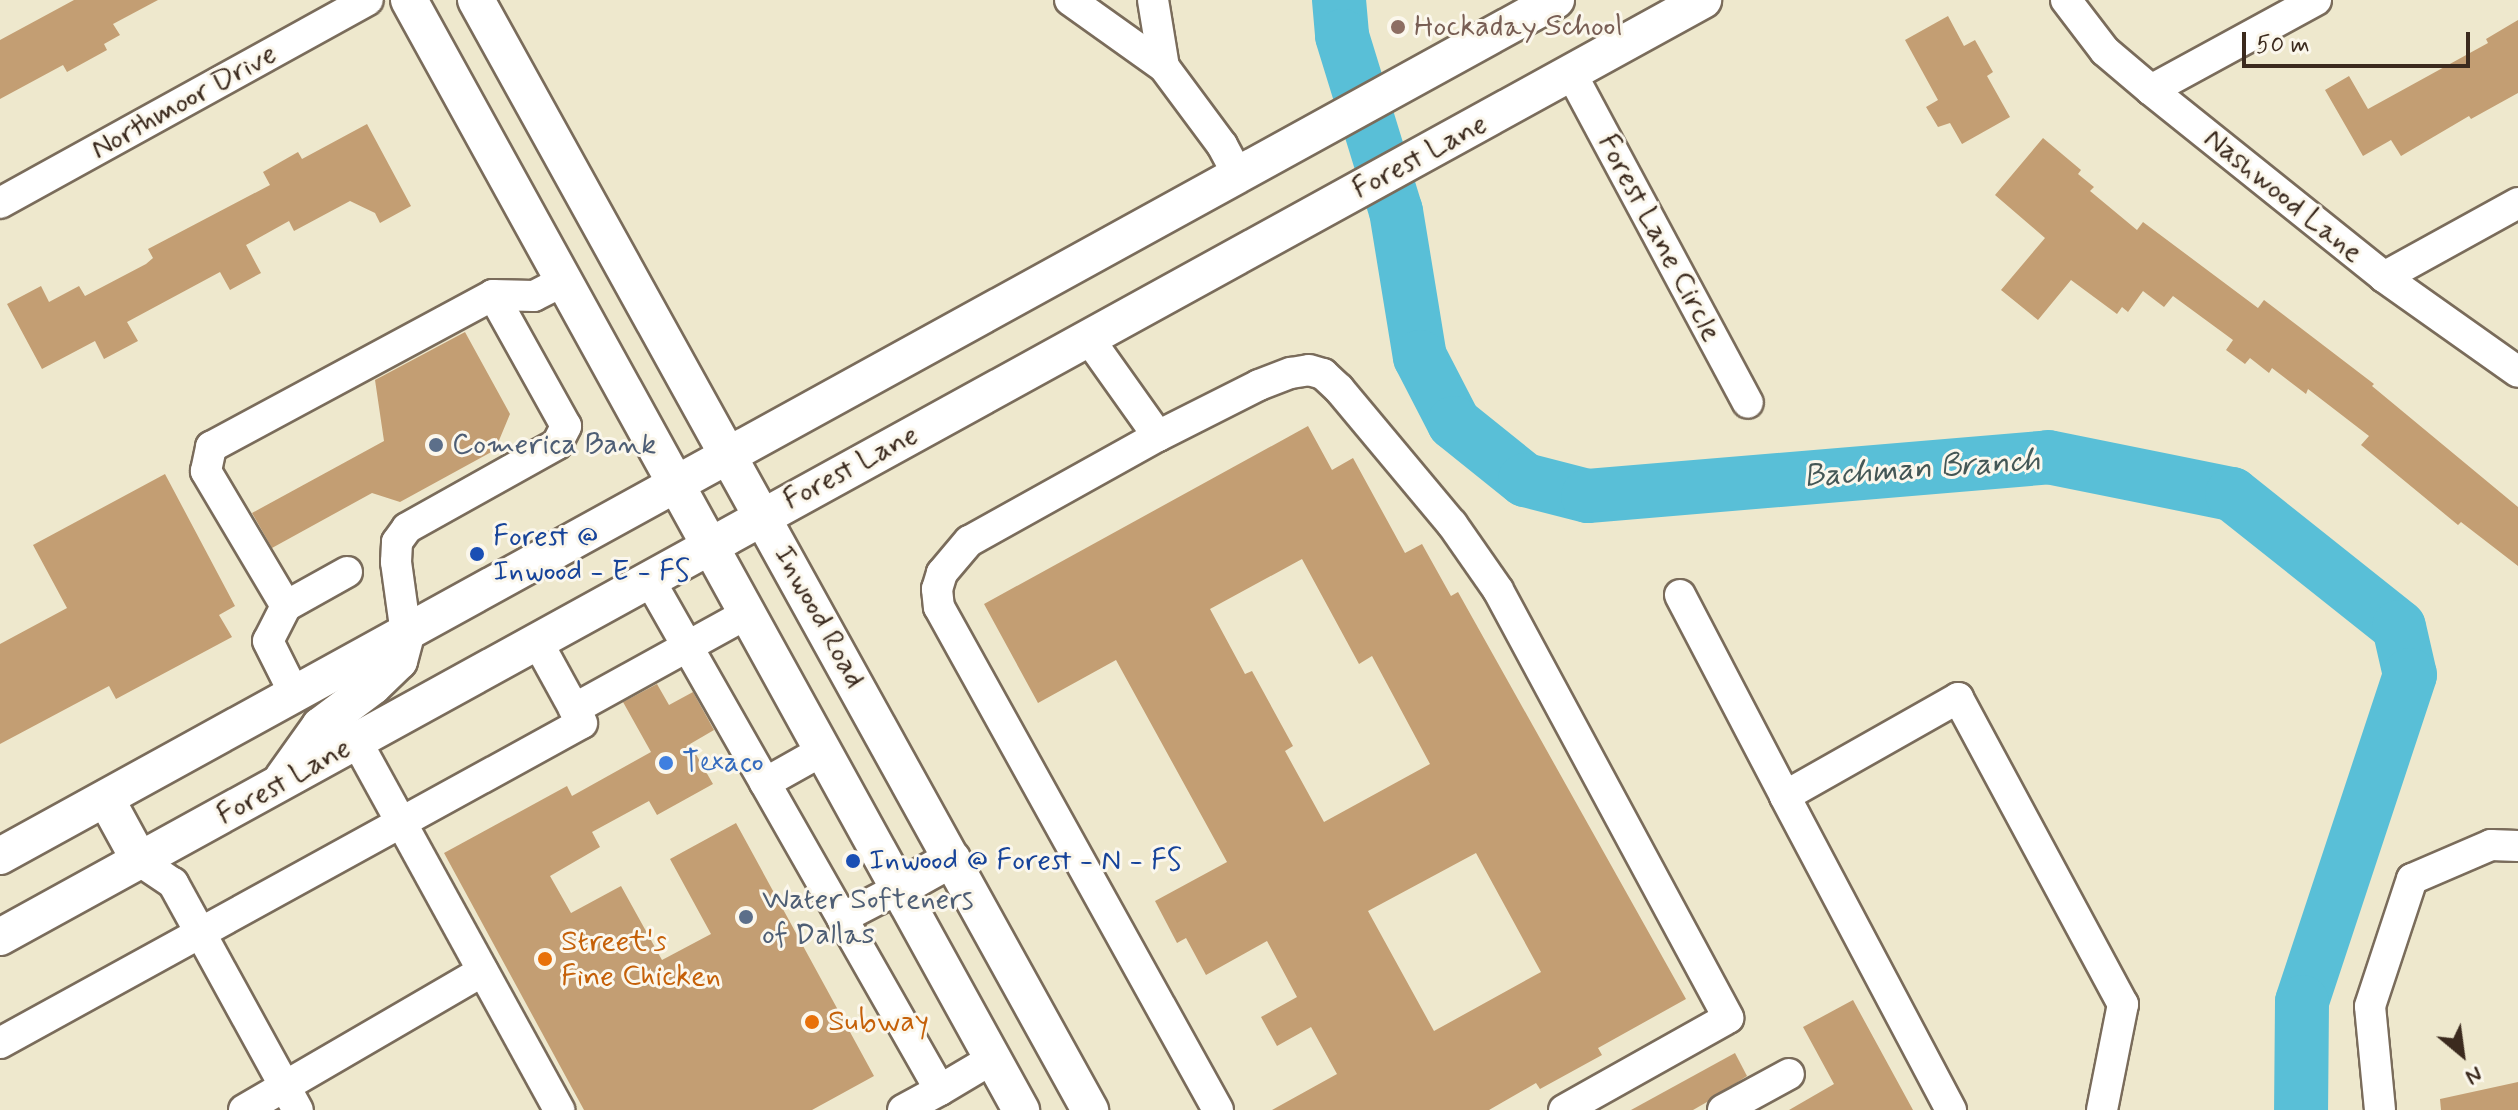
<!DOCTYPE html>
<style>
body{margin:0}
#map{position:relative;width:2518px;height:1110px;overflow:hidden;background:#eee8cd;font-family:Mynerve,sans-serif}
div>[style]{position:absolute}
.river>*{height:54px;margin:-27px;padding:0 27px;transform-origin:27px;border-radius:27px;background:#59bfd7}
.building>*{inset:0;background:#c39e73}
.roads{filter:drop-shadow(2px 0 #7a6c5b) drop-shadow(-2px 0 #7a6c5b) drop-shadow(0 2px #7a6c5b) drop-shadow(0 -2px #7a6c5b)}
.minor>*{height:30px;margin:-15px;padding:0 15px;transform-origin:15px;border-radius:15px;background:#fff}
.major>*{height:36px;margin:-18px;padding:0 18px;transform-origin:18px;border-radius:18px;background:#fff}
.dots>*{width:22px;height:22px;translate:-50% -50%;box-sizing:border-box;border:4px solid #fbf7ec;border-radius:50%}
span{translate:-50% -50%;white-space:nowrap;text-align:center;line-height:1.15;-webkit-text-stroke:6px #fbf7ec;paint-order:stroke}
.education-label{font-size:30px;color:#785e54}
.left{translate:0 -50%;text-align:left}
.street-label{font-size:30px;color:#3b2a1e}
.service-label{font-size:30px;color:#4e5e75}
.transit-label{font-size:30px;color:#164399}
.shop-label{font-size:30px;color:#366cbe}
.food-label{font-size:30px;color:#c56008}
.water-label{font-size:32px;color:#445756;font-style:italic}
.north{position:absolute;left:2422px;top:1014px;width:80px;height:80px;-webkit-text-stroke:6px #fbf7ec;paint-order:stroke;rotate:151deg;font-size:22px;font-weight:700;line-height:32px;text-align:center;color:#3b2a1e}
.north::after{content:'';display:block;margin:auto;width:28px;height:36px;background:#3b2a1e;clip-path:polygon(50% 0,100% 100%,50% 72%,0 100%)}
.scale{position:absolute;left:2242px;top:32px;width:228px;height:36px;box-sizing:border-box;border:4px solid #3b2a1e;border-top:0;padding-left:10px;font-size:24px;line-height:28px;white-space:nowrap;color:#3b2a1e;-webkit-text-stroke:6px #fbf7ec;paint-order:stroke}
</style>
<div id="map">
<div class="river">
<i style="left:1339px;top:0;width:36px;rotate:85deg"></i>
<i style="left:1342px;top:36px;width:183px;rotate:72.9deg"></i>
<i style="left:1396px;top:211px;width:148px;rotate:80.7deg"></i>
<i style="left:1420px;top:357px;width:74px;rotate:62.7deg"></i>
<i style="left:1454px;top:423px;width:91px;rotate:38.8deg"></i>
<i style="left:1525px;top:480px;width:65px;rotate:14.3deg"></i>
<i style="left:1588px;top:496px;width:462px;rotate:-4.8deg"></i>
<i style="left:2048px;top:457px;width:188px;rotate:11.4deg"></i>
<i style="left:2232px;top:494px;width:213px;rotate:38.5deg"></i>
<i style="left:2399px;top:627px;width:49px;rotate:77.1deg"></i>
<i style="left:2410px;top:675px;width:344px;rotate:108.3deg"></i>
<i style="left:2302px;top:1002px;width:108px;rotate:90.5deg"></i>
</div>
<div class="building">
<i style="clip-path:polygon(74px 0,158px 0,113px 24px,120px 35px,104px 44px,107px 50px,67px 72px,63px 65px,0 99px,0 40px)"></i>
<i style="clip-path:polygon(1948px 16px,1964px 46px,1975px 40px,1993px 72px,1987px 76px,2010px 117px,1962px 144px,1950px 123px,1938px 127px,1926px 107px,1938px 100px,1905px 40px)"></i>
<i style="clip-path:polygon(2518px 20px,2518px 93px,2471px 119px,2469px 116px,2401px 156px,2391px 140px,2363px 156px,2325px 90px,2349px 76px,2368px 109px,2488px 43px,2486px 39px)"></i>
<i style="clip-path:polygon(367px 124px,411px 206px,380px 223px,375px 213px,350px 201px,294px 231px,289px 221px,246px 245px,261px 273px,230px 290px,220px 272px,127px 322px,138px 341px,104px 359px,95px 341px,42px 369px,7px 304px,41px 286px,49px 302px,79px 286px,85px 296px,146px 264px,153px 258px,148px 249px,270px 185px,263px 172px,298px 152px,302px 159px)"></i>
<i style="clip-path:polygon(2043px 138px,2081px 170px,2078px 174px,2094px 187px,2090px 191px,2137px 230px,2143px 222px,2258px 308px,2264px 300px,2374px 384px,2372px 386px,2518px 507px,2518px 566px,2461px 522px,2458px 525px,2361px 445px,2369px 436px,2308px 389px,2306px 394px,2272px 368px,2269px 373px,2250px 358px,2245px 364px,2226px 350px,2233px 340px,2173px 296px,2164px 307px,2143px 291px,2128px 312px,2122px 307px,2117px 314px,2071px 280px,2038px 320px,2001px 290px,2045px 238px,1995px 195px)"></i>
<i style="clip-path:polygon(465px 332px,510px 414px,495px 450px,400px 502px,372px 493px,272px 548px,252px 513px,384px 441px,375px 380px)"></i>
<i style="clip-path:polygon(evenodd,1308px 426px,1332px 470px,1353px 458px,1405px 553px,1422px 544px,1451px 596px,1458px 592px,1686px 999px,1598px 1048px,1602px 1055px,1540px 1089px,1536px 1083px,1489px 1110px,1272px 1110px,1337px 1074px,1311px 1027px,1277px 1046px,1261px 1017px,1297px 997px,1267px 941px,1206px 975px,1186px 938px,1177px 943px,1155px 901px,1227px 862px,1116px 660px,1038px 703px,984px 604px,1308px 426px,1302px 559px,1359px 664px,1372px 656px,1430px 764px,1324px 822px,1285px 751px,1293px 746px,1252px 671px,1245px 674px,1210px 609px,1302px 559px,1308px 426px,1476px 853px,1541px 972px,1434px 1031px,1368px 911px,1476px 853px)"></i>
<i style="clip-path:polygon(165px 474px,235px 606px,219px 615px,232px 637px,116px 699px,109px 686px,0 744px,0 644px,67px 608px,33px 545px)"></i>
<i style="clip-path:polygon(657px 684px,669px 705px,693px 692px,714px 730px,690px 744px,713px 784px,657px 815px,649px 801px,592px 832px,600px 847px,550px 876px,571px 913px,621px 886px,662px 960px,711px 934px,670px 859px,736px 823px,874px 1076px,812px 1110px,584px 1110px,444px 853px,567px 786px,572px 796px,651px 752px,623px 702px)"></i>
<i style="clip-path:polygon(1853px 1000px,1913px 1110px,1789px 1110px,1834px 1084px,1803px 1027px)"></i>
<i style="clip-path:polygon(1735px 1053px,1747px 1076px,1707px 1102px,1693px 1110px,1631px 1110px)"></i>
<i style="clip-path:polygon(2518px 1082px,2518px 1110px,2441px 1110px,2440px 1099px)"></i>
</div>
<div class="roads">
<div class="minor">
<i style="left:1070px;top:0;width:115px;rotate:35.5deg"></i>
<i style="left:1153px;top:0;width:68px;rotate:80.7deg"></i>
<i style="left:1164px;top:67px;width:97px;rotate:53.4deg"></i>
<i style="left:1222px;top:145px;width:34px;rotate:62deg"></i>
<i style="left:2066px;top:0;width:64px;rotate:52.6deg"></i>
<i style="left:2105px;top:51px;width:60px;rotate:40.3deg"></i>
<i style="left:2151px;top:90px;width:299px;rotate:38.7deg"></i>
<i style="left:2384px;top:277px;width:164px;rotate:35.3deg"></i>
<i style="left:1571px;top:73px;width:374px;rotate:61.8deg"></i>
<i style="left:2151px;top:90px;width:188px;rotate:-28.6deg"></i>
<i style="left:0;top:203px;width:420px;rotate:-28.9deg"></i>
<i style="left:2384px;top:277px;width:153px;rotate:-28.9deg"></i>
<i style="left:1089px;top:339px;width:119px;rotate:54.6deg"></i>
<i style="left:1158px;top:436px;width:113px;rotate:-26.8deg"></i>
<i style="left:1259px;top:385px;width:34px;rotate:-21deg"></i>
<i style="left:1291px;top:373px;width:18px;rotate:-9deg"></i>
<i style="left:1309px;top:370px;width:15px;rotate:16deg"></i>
<i style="left:1323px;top:374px;width:22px;rotate:43deg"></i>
<i style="left:1339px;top:389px;width:176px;rotate:50.1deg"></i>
<i style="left:1452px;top:524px;width:80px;rotate:55.1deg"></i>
<i style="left:1498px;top:590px;width:486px;rotate:61.7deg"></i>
<i style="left:1728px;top:1018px;width:188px;rotate:150.7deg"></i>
<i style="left:1158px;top:436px;width:216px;rotate:150.9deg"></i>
<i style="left:969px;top:541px;width:42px;rotate:130.2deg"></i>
<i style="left:942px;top:573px;width:17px;rotate:107deg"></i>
<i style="left:937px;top:589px;width:18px;rotate:84deg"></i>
<i style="left:939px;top:607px;width:575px;rotate:60.98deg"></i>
<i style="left:347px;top:572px;width:70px;rotate:150.9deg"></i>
<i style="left:286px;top:606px;width:157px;rotate:-120.7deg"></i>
<i style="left:206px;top:471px;width:25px;rotate:-78deg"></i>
<i style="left:211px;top:447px;width:320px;rotate:-28.3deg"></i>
<i style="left:493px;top:295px;width:41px;rotate:1.4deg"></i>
<i style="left:534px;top:296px;width:31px;rotate:-27deg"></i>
<i style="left:649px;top:579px;width:588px;rotate:60.34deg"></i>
<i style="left:940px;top:1090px;width:42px;rotate:151.6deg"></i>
<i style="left:1680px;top:595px;width:227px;rotate:62.4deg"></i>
<i style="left:286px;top:606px;width:39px;rotate:117deg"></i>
<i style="left:268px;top:641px;width:60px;rotate:63.4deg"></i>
<i style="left:406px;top:634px;width:73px;rotate:-97.9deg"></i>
<i style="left:396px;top:562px;width:20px;rotate:-87deg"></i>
<i style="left:397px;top:542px;width:17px;rotate:-54deg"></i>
<i style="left:407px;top:528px;width:172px;rotate:-29.2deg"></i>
<i style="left:557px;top:444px;width:20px;rotate:-63deg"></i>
<i style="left:566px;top:426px;width:150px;rotate:-119.1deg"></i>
<i style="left:574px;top:709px;width:196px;rotate:-28.9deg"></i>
<i style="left:357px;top:742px;width:420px;rotate:61.2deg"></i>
<i style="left:765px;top:783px;width:65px;rotate:-29.3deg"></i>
<i style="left:140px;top:861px;width:40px;rotate:34deg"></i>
<i style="left:173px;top:883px;width:259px;rotate:61.2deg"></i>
<i style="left:842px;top:918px;width:63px;rotate:-27.4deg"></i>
<i style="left:0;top:1043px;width:664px;rotate:-28.8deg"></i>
<i style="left:582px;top:723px;width:94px;rotate:-118.8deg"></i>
<i style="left:940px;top:1090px;width:61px;rotate:-30.8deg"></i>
<i style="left:244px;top:1110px;width:276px;rotate:-30.2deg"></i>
<i style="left:1723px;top:1110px;width:75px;rotate:-28.6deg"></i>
<i style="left:1951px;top:1110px;width:355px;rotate:-117.9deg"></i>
<i style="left:1785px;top:796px;width:199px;rotate:-29.5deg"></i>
<i style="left:1958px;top:698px;width:348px;rotate:61.7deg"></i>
<i style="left:2123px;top:1004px;width:108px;rotate:101.2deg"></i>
<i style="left:2380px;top:1110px;width:104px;rotate:-95.5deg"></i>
<i style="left:2370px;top:1006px;width:134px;rotate:-71.7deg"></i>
<i style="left:2412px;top:879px;width:86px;rotate:-23.3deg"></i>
<i style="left:2491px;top:845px;width:27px;rotate:2deg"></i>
</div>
<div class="major">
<i style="left:409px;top:0;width:1268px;rotate:61.13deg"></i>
<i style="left:476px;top:0;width:1269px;rotate:61.05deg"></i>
<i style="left:283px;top:778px;width:64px;rotate:-54.6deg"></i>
<i style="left:320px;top:726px;width:66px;rotate:-37deg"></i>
<i style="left:373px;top:686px;width:36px;rotate:-44deg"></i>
<i style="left:399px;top:661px;width:28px;rotate:-75deg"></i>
<i style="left:106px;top:799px;width:71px;rotate:61.3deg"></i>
<i style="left:0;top:856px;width:1776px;rotate:-28.82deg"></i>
<i style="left:898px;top:889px;width:62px;rotate:-29.1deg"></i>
<i style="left:0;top:937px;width:1944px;rotate:-28.82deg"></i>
</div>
</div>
<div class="dots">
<i style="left:1398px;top:27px;background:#8d6e63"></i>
<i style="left:436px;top:445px;background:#5c6f8a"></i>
<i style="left:477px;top:554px;background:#1a4fb4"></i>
<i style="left:666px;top:763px;background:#3f7fe0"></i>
<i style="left:853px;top:861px;background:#1a4fb4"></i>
<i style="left:746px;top:917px;background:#5c6f8a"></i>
<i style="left:545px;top:959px;background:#e8710a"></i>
<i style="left:812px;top:1022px;background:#e8710a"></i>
</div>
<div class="education-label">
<span class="left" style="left:1414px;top:27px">Hockaday School</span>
</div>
<div class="street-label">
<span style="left:184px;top:102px;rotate:-29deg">Northmoor Drive</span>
<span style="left:1420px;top:157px;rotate:-28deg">Forest Lane</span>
<span style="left:2283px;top:196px;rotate:39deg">Nashwood Lane</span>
<span style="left:1659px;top:238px;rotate:62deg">Forest Lane Circle</span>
<span style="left:851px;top:468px;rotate:-28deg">Forest Lane</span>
<span style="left:819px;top:617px;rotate:61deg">Inwood Road</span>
<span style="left:284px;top:782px;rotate:-29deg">Forest Lane</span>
</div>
<div class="service-label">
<span class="left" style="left:452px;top:445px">Comerica Bank</span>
<span class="left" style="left:762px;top:917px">Water Softeners<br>of Dallas</span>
</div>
<div class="transit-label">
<span class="left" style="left:493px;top:554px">Forest @<br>Inwood - E - FS</span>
<span class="left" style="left:869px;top:861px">Inwood @ Forest - N - FS</span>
</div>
<div class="shop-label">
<span class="left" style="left:682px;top:763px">Texaco</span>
</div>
<div class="food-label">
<span class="left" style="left:561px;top:959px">Street's<br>Fine Chicken</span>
<span class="left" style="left:828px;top:1022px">Subway</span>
</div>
<div class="water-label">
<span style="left:1922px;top:469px;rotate:-4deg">Bachman Branch</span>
</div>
<div class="north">N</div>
<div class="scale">50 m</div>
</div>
